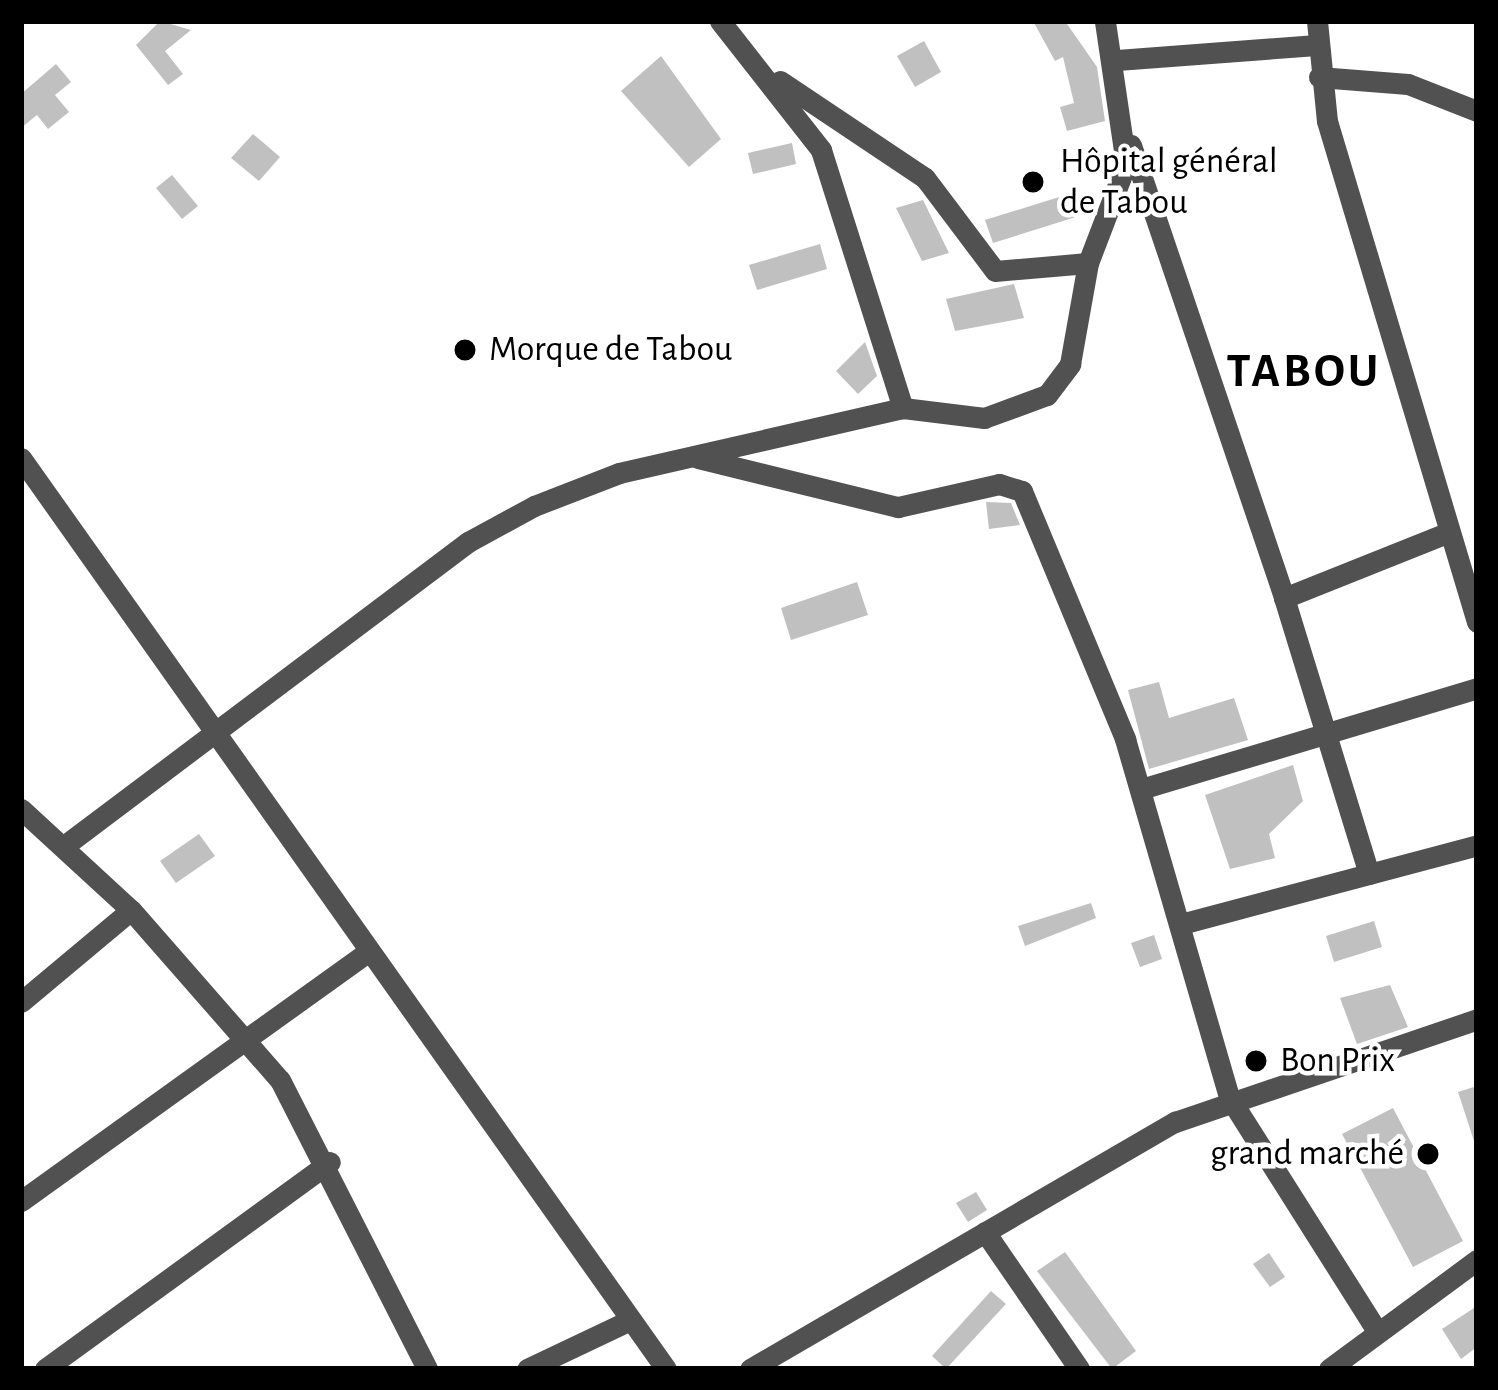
<!DOCTYPE html>
<meta charset="utf-8">
<style>
body{margin:0}
#map{position:relative;width:1498px;height:1390px;overflow:hidden;background:#fff;font-family:"Alegreya Sans",sans-serif}
div>[style]{position:absolute}
.building>*{inset:0;background:#c0c0c0}
.minor>*{height:21px;margin:-10.5px;padding:0 10.5px;transform-origin:10.5px;border-radius:10.5px;background:#515151}
.dots>*{width:33px;height:33px;translate:-50% -50%;box-sizing:border-box;border:6px solid #fff;border-radius:50%}
span{translate:-50% -50%;white-space:nowrap;text-align:center;line-height:1.15;-webkit-text-stroke:9px #fff;paint-order:stroke}
.poi-label{font-size:36px;color:#000}
.left{translate:0 -50%;text-align:left}
.right{translate:-100% -50%;text-align:right}
.district-label{font-size:48px;color:#000;font-weight:700;letter-spacing:3px}
.frame{position:absolute;inset:0;border:24px solid #000;pointer-events:none}
</style>
<div id="map">
<div class="building">
<i style="clip-path:polygon(160px 21px,191px 30px,165px 51px,183px 74px,168px 85px,136px 45px)"></i>
<i style="clip-path:polygon(1033px 21px,1065px 21px,1097px 67px,1105px 121px,1067px 131px,1060px 107px,1074px 103px,1063px 57px,1055px 61px)"></i>
<i style="clip-path:polygon(924px 41px,941px 72px,915px 87px,897px 56px)"></i>
<i style="clip-path:polygon(661px 56px,721px 139px,689px 167px,621px 91px)"></i>
<i style="clip-path:polygon(56px 64px,71px 82px,55px 95px,69px 112px,48px 129px,37px 115px,21px 128px,21px 94px)"></i>
<i style="clip-path:polygon(253px 134px,280px 157px,259px 181px,231px 158px)"></i>
<i style="clip-path:polygon(792px 143px,796px 164px,753px 174px,748px 153px)"></i>
<i style="clip-path:polygon(172px 175px,198px 206px,182px 219px,156px 188px)"></i>
<i style="clip-path:polygon(1072px 193px,1079px 216px,993px 243px,985px 220px)"></i>
<i style="clip-path:polygon(923px 200px,949px 253px,922px 261px,896px 208px)"></i>
<i style="clip-path:polygon(820px 244px,827px 269px,757px 290px,749px 265px)"></i>
<i style="clip-path:polygon(1014px 284px,1024px 318px,955px 331px,946px 299px)"></i>
<i style="clip-path:polygon(865px 342px,877px 376px,858px 394px,836px 371px)"></i>
<i style="clip-path:polygon(986px 502px,1011px 503px,1020px 525px,989px 529px)"></i>
<i style="clip-path:polygon(857px 582px,868px 615px,791px 640px,781px 608px)"></i>
<i style="clip-path:polygon(1159px 682px,1169px 718px,1234px 698px,1248px 740px,1149px 769px,1128px 690px)"></i>
<i style="clip-path:polygon(1293px 765px,1303px 801px,1269px 834px,1275px 858px,1230px 869px,1205px 795px)"></i>
<i style="clip-path:polygon(199px 834px,215px 856px,176px 883px,160px 861px)"></i>
<i style="clip-path:polygon(1091px 903px,1096px 918px,1025px 946px,1018px 926px)"></i>
<i style="clip-path:polygon(1374px 921px,1382px 947px,1334px 962px,1326px 936px)"></i>
<i style="clip-path:polygon(1154px 935px,1162px 959px,1140px 967px,1131px 943px)"></i>
<i style="clip-path:polygon(1390px 985px,1408px 1027px,1357px 1044px,1340px 998px)"></i>
<i style="clip-path:polygon(1477px 1086px,1477px 1141px,1474px 1141px,1458px 1092px)"></i>
<i style="clip-path:polygon(1393px 1108px,1463px 1241px,1413px 1267px,1342px 1134px)"></i>
<i style="clip-path:polygon(976px 1192px,987px 1210px,968px 1222px,956px 1203px)"></i>
<i style="clip-path:polygon(1065px 1252px,1136px 1351px,1112px 1369px,1037px 1271px)"></i>
<i style="clip-path:polygon(1269px 1253px,1285px 1277px,1270px 1287px,1253px 1264px)"></i>
<i style="clip-path:polygon(991px 1291px,1006px 1304px,946px 1369px,932px 1356px)"></i>
<i style="clip-path:polygon(1477px 1306px,1477px 1347px,1461px 1359px,1442px 1329px)"></i>
</div>
<div class="minor">
<i style="left:720px;top:21px;width:164px;rotate:51.9deg"></i>
<i style="left:821px;top:150px;width:271px;rotate:72.4deg"></i>
<i style="left:1317px;top:21px;width:100px;rotate:84.3deg"></i>
<i style="left:1327px;top:121px;width:523px;rotate:73.33deg"></i>
<i style="left:1117px;top:60px;width:200px;rotate:-4.3deg"></i>
<i style="left:1319px;top:77px;width:89px;rotate:4.5deg"></i>
<i style="left:1408px;top:84px;width:74px;rotate:21.4deg"></i>
<i style="left:780px;top:81px;width:174px;rotate:33.8deg"></i>
<i style="left:925px;top:178px;width:116px;rotate:53deg"></i>
<i style="left:995px;top:271px;width:93px;rotate:-4.9deg"></i>
<i style="left:1131px;top:145px;width:478px;rotate:71.3deg"></i>
<i style="left:21px;top:458px;width:1116px;rotate:54.7deg"></i>
<i style="left:698px;top:458px;width:206px;rotate:13.8deg"></i>
<i style="left:898px;top:507px;width:104px;rotate:-12.8deg"></i>
<i style="left:999px;top:484px;width:24px;rotate:17deg"></i>
<i style="left:1022px;top:491px;width:269px;rotate:67.4deg"></i>
<i style="left:1125px;top:739px;width:373px;rotate:73.8deg"></i>
<i style="left:1229px;top:1097px;width:277px;rotate:57.7deg"></i>
<i style="left:1141px;top:789px;width:351px;rotate:-16.7deg"></i>
<i style="left:21px;top:809px;width:149px;rotate:42.6deg"></i>
<i style="left:131px;top:910px;width:226px;rotate:48.8deg"></i>
<i style="left:280px;top:1080px;width:324px;rotate:63deg"></i>
<i style="left:64px;top:846px;width:506px;rotate:-36.96deg"></i>
<i style="left:468px;top:542px;width:75px;rotate:-28.6deg"></i>
<i style="left:534px;top:506px;width:91px;rotate:-21.2deg"></i>
<i style="left:619px;top:473px;width:291px;rotate:-12.9deg"></i>
<i style="left:903px;top:408px;width:82px;rotate:7deg"></i>
<i style="left:984px;top:418px;width:67px;rotate:-20.1deg"></i>
<i style="left:1047px;top:395px;width:39px;rotate:-53deg"></i>
<i style="left:1070px;top:364px;width:103px;rotate:-79.9deg"></i>
<i style="left:1088px;top:263px;width:106px;rotate:-69deg"></i>
<i style="left:1126px;top:164px;width:145px;rotate:-98.4deg"></i>
<i style="left:1369px;top:874px;width:289px;rotate:-107.1deg"></i>
<i style="left:1284px;top:598px;width:178px;rotate:-21.8deg"></i>
<i style="left:1181px;top:924px;width:306px;rotate:-14.9deg"></i>
<i style="left:21px;top:1002px;width:143px;rotate:-39.9deg"></i>
<i style="left:21px;top:1201px;width:426px;rotate:-35.7deg"></i>
<i style="left:985px;top:1232px;width:166px;rotate:55.5deg"></i>
<i style="left:45px;top:1369px;width:352px;rotate:-36deg"></i>
<i style="left:527px;top:1369px;width:112px;rotate:-25.4deg"></i>
<i style="left:750px;top:1369px;width:492px;rotate:-30.2deg"></i>
<i style="left:1175px;top:1122px;width:319px;rotate:-18.8deg"></i>
<i style="left:1329px;top:1369px;width:184px;rotate:-36.4deg"></i>
</div>
<div class="dots">
<i style="left:1033px;top:182px;background:#000"></i>
<i style="left:465px;top:350px;background:#000"></i>
<i style="left:1256px;top:1061px;background:#000"></i>
<i style="left:1428px;top:1154px;background:#000"></i>
</div>
<div class="poi-label">
<span class="left" style="left:1060px;top:182px">Hôpital général<br>de Tabou</span>
<span class="left" style="left:489px;top:350px">Morque de Tabou</span>
<span class="left" style="left:1280px;top:1061px">Bon Prix</span>
<span class="right" style="left:1404px;top:1154px">grand marché</span>
</div>
<div class="district-label">
<span style="left:1304px;top:373px">TABOU</span>
</div>
<div class="frame"></div>
</div>
